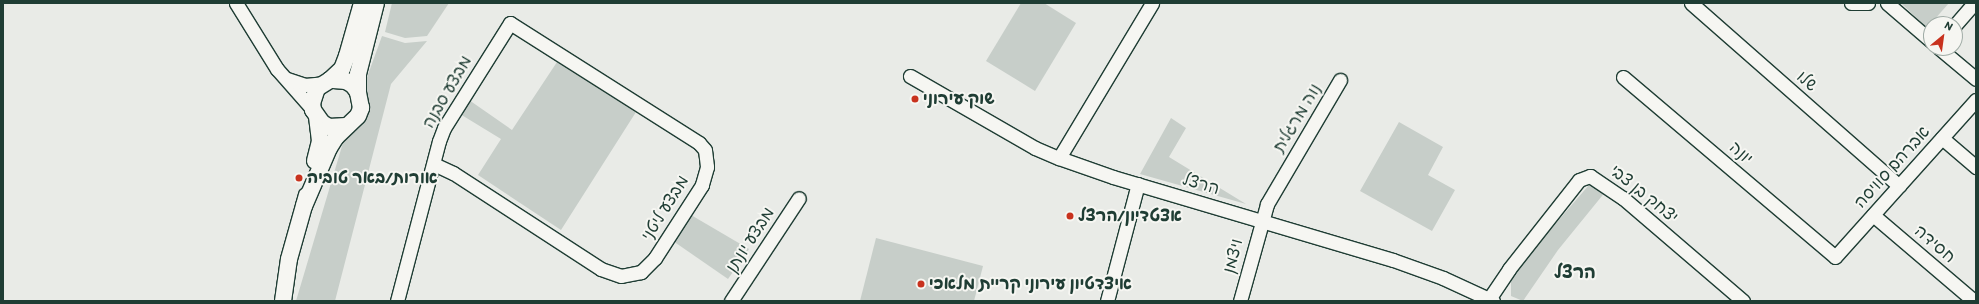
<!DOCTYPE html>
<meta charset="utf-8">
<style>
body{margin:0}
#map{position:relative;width:1979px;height:304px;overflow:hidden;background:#e9ebe7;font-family:Itim,"Playpen Sans Hebrew",sans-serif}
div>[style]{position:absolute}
.green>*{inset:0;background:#c7cec9}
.roads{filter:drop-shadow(1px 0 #1f3d34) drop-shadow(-1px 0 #1f3d34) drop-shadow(0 1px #1f3d34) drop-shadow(0 -1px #1f3d34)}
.minor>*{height:13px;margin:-6.5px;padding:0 6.5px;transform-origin:6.5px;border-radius:6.5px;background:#f6f6f2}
.major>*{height:16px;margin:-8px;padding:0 8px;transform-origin:8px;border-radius:8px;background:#f6f6f2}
.dots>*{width:11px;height:11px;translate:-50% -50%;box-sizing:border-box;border:2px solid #f6f6f2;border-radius:50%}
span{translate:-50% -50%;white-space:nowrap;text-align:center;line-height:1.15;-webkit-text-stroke:4px #f6f6f2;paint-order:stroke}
.street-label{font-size:17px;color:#1f3d34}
.poi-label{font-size:17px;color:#1f3d34;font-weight:700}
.left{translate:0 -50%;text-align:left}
.neighbourhood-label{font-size:18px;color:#1f3d34;font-weight:700}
.frame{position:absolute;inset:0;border:4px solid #1f3d34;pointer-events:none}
.north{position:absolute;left:1923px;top:16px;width:40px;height:40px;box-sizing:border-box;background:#f6f6f2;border:1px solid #a0aca6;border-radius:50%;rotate:29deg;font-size:11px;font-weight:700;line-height:16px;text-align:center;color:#1f3d34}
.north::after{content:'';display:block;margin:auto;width:14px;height:18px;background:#c8321e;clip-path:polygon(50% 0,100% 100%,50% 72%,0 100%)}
</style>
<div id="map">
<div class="green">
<i style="clip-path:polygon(392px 3px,449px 3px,427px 36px,405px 38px,385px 32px)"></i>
<i style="clip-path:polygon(1021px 3px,1044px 3px,1076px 23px,1035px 91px,986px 61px)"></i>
<i style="clip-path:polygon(1901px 3px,1949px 3px,1927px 28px)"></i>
<i style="clip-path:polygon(382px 36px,405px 43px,427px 41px,391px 84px,335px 301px,296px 301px,342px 146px)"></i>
<i style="clip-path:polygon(557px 62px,636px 112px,561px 230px,478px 175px,501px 139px,460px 114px,469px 100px,512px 130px)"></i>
<i style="clip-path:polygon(1171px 118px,1186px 128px,1169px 157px,1246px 204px,1140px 174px)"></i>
<i style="clip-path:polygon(1399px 122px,1443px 147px,1428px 175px,1455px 190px,1432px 231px,1360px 191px)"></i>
<i style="clip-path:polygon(1589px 185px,1596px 186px,1606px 191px,1558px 250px,1523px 301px,1511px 296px,1511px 281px,1518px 267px)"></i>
<i style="clip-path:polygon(691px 215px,749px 249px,728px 279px,673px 241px)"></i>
<i style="clip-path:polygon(876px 238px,983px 266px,974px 301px,860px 301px)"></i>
</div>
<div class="roads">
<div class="minor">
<i style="left:236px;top:3px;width:78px;rotate:58.2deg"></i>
<i style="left:277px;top:69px;width:55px;rotate:48.7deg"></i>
<i style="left:1691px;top:3px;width:277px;rotate:41.3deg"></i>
<i style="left:1851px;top:3px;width:17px"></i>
<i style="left:1887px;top:3px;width:58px;rotate:40.8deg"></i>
<i style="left:1955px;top:25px;width:29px;rotate:-49deg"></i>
<i style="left:1939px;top:48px;width:48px;rotate:40deg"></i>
<i style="left:910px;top:76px;width:144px;rotate:29.9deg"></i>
<i style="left:1035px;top:148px;width:26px;rotate:23deg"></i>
<i style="left:1059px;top:158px;width:57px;rotate:19.4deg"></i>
<i style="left:1113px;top:177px;width:292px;rotate:16.5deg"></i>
<i style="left:1393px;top:260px;width:53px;rotate:19.8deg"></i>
<i style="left:1443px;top:278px;width:55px;rotate:24.7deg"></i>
<i style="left:1623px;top:77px;width:278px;rotate:40.3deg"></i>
<i style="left:1835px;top:257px;width:211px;rotate:-48.1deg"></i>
<i style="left:287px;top:79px;width:19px;rotate:18deg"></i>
<i style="left:305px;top:85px;width:18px;rotate:-6deg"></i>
<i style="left:1942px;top:138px;width:45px;rotate:40.5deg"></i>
<i style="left:1059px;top:158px;width:181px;rotate:-59deg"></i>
<i style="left:1873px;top:215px;width:133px;rotate:40.4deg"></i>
<i style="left:1489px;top:299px;width:36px;rotate:-56deg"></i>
<i style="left:1509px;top:269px;width:113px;rotate:-51.8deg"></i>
<i style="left:1579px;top:180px;width:12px;rotate:-20deg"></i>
<i style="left:1590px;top:176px;width:40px;rotate:34deg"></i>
<i style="left:1623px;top:198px;width:158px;rotate:40.6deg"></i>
<i style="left:397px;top:301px;width:165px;rotate:-75.3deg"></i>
<i style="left:439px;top:141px;width:14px;rotate:-69deg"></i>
<i style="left:444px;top:128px;width:124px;rotate:-57.8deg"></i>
<i style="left:510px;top:23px;width:224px;rotate:32.4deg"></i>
<i style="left:699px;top:143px;width:9px;rotate:49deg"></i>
<i style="left:705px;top:150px;width:17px;rotate:83deg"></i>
<i style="left:707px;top:167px;width:19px;rotate:106deg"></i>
<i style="left:702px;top:185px;width:87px;rotate:122.8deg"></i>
<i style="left:655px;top:258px;width:20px;rotate:135deg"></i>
<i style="left:641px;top:272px;width:20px;rotate:169deg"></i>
<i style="left:621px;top:276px;width:21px;rotate:-161deg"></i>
<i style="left:601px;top:269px;width:176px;rotate:-147deg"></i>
<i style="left:453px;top:173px;width:21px;rotate:-155deg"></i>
<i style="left:731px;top:301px;width:123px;rotate:-56.6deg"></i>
<i style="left:1107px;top:301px;width:121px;rotate:-75.2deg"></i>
<i style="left:1240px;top:301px;width:101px;rotate:-74.4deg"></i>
<i style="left:1267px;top:204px;width:144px;rotate:-59.5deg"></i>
</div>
<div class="major">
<i style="left:330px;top:80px;width:16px;rotate:-43deg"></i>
<i style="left:342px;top:69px;width:14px;rotate:-69deg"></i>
<i style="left:347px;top:56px;width:55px;rotate:-74.2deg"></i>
<i style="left:358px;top:92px;width:18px;rotate:-90deg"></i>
<i style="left:358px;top:74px;width:73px;rotate:-75.8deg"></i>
<i style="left:315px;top:161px;width:21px;rotate:-76deg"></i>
<i style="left:320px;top:141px;width:23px;rotate:-97deg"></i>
<i style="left:304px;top:206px;width:63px;rotate:-66.7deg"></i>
<i style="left:329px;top:148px;width:13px;rotate:-58deg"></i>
<i style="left:336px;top:137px;width:30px;rotate:-44deg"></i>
<i style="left:358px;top:116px;width:9px;rotate:-69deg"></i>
<i style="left:361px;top:108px;width:16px;rotate:-101deg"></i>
<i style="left:358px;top:92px;width:9px;rotate:-126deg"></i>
<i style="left:353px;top:85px;width:8px;rotate:-150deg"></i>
<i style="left:346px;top:81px;width:16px;rotate:-176deg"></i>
<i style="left:330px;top:80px;width:15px;rotate:148deg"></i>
<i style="left:317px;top:88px;width:16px;rotate:108deg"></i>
<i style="left:312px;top:103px;width:7px;rotate:82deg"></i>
<i style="left:313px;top:110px;width:16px;rotate:55deg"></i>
<i style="left:322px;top:123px;width:8px;rotate:30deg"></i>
<i style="left:329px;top:127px;width:17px;rotate:-3deg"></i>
<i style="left:283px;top:301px;width:42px;rotate:-81.9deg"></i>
<i style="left:289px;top:259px;width:66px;rotate:-74.3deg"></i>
</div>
</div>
<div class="dots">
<i style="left:915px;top:99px;background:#c8321e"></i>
<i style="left:299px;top:178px;background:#c8321e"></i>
<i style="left:1070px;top:216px;background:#c8321e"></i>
<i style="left:921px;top:284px;background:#c8321e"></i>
</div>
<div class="street-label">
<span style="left:1807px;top:81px;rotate:41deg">שלו</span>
<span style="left:447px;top:92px;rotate:-60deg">מבצע סבנה</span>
<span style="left:1297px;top:118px;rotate:-59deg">נוה מרגלית</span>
<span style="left:1741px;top:153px;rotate:41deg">יונה</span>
<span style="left:1892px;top:167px;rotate:-48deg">אברהם סוויסה</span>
<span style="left:1201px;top:184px;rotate:16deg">הרצל</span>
<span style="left:1644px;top:194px;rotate:39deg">יצחק בן צבי</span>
<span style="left:665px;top:208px;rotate:-58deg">מבצע ליטני</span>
<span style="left:750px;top:240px;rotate:-57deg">מבצע יונתן</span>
<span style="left:1935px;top:244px;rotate:41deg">חסידה</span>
<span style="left:1233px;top:256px;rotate:-75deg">ויצמן</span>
</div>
<div class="poi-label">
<span class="left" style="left:923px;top:99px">שוק עירוני</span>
<span class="left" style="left:307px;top:178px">אורות/באר טוביה</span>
<span class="left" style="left:1078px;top:216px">אצטדיון/הרצל</span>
<span class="left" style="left:929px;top:284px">איצדטיון עירוני קריית מלאכי</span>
</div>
<div class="neighbourhood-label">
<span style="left:1575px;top:272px">הרצל</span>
</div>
<div class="frame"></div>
<div class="north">N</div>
</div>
